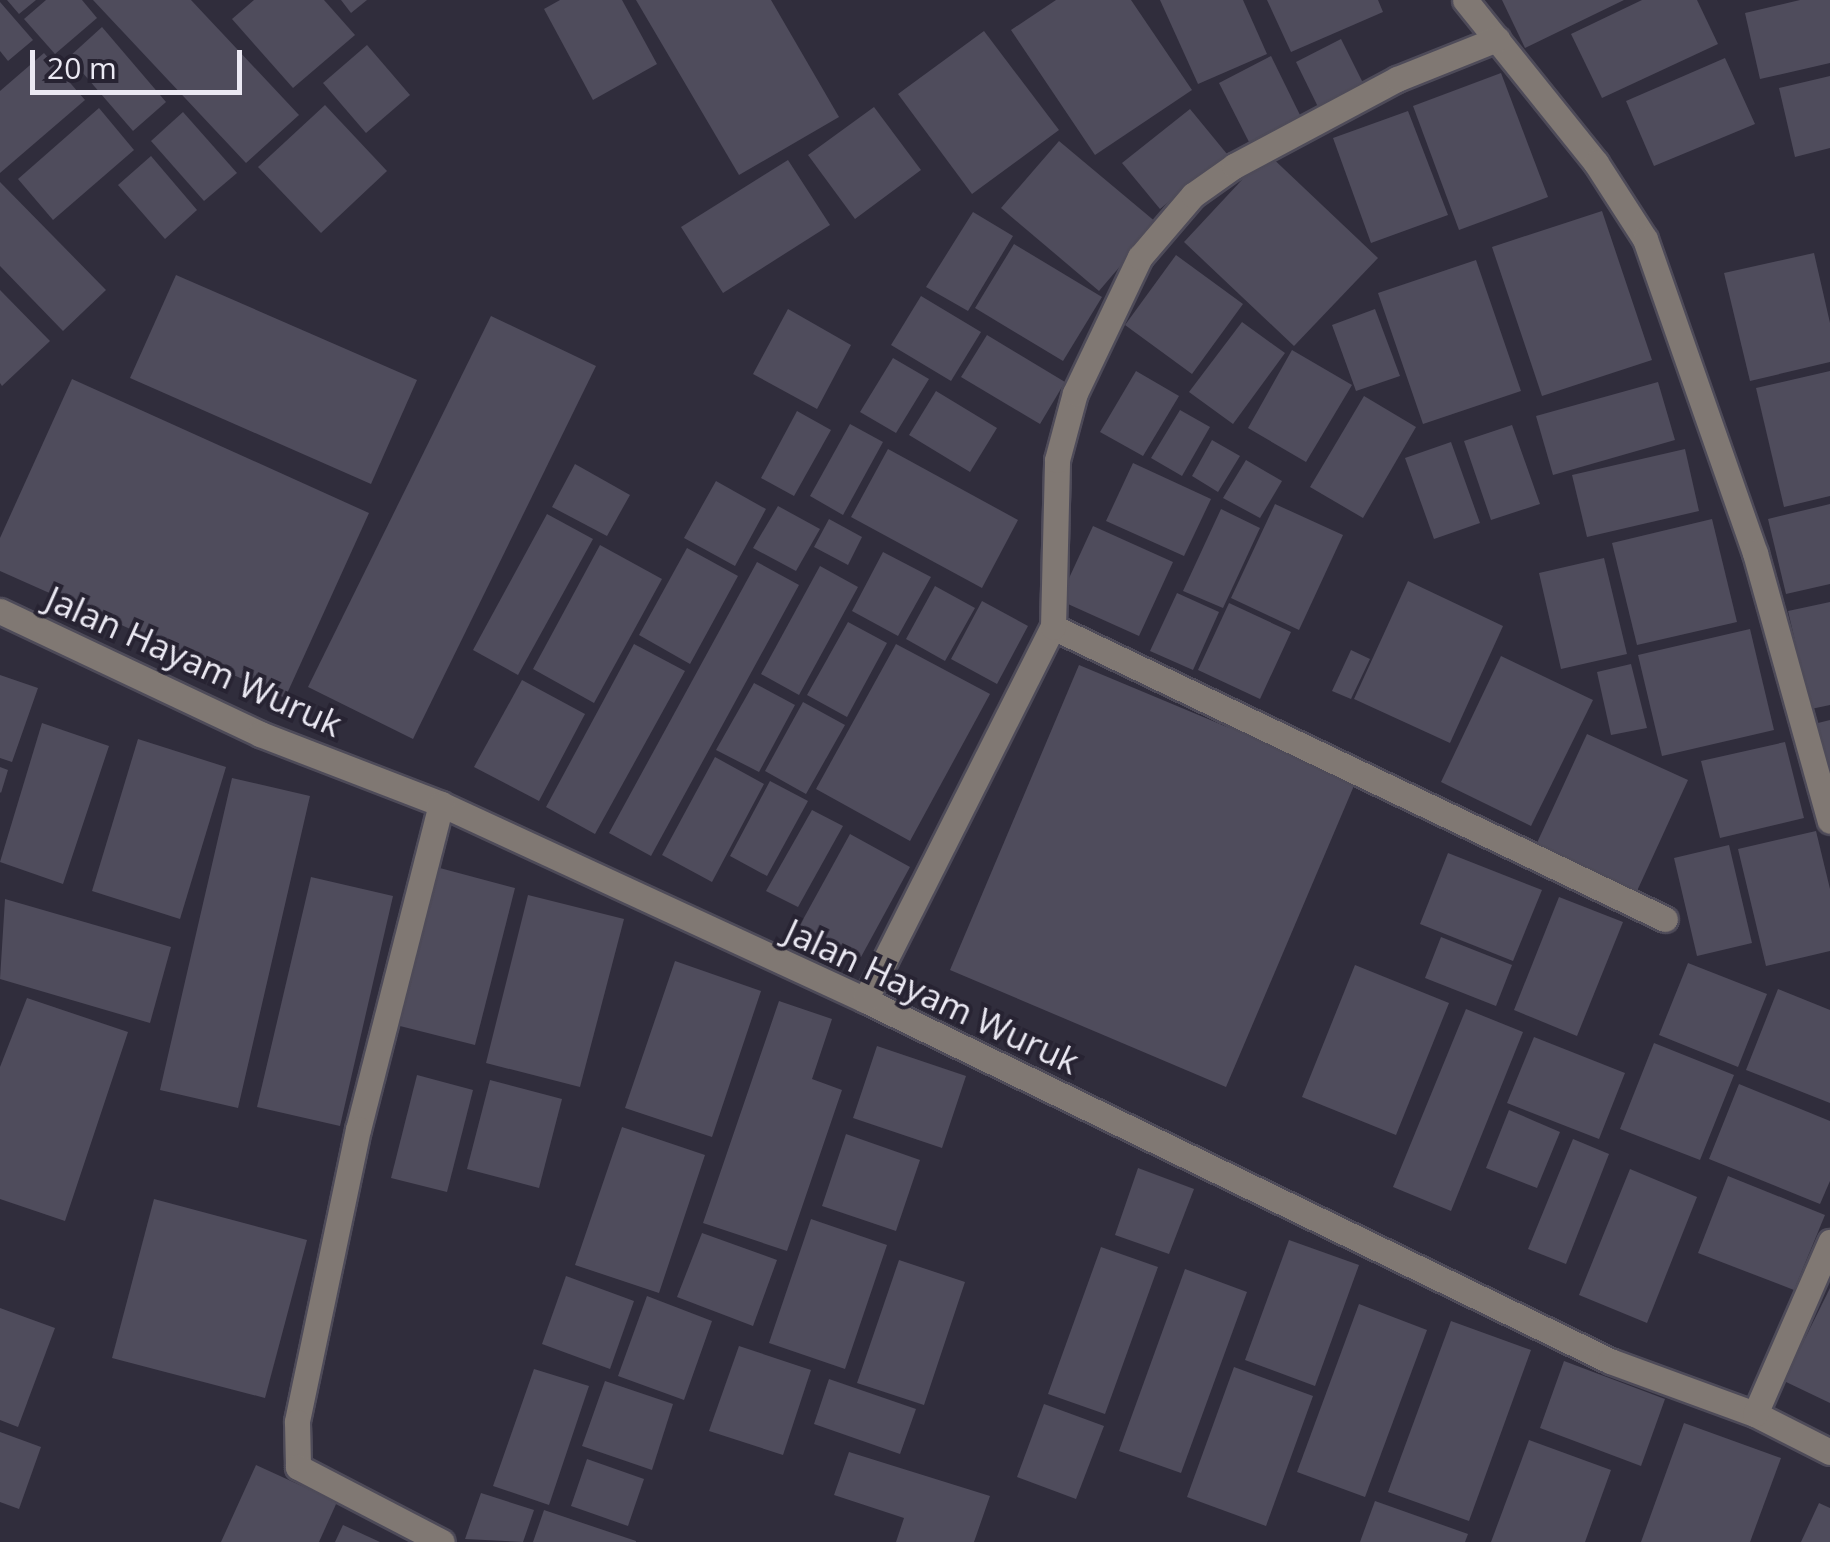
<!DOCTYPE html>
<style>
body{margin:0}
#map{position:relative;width:1830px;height:1542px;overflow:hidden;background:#302d3c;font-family:"Open Sans",sans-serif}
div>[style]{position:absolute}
.building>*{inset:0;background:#4f4c5c}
.roads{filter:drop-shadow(2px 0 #4e4b59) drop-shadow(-2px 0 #4e4b59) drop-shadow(0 2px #4e4b59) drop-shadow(0 -2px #4e4b59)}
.minor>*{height:25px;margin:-12.5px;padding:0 12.5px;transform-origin:12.5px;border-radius:12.5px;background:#807873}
span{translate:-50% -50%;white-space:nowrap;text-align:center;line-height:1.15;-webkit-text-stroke:8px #272332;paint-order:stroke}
.street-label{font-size:35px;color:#ebe9f3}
.scale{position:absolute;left:30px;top:50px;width:212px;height:45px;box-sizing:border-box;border:5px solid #ebe9f3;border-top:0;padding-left:12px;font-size:30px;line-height:35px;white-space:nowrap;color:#ebe9f3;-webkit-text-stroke:8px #272332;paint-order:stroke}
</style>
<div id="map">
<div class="building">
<i style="clip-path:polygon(7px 0,36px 0,19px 14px)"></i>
<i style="clip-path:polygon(46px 0,82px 0,97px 18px,55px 54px,24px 19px)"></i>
<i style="clip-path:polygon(93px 0,191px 0,299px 115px,246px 163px)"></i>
<i style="clip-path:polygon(254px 0,324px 0,355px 35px,293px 88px,232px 19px)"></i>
<i style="clip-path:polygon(341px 0,367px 0,351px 13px)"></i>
<i style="clip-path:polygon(560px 0,622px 0,657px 64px,593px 100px,544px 9px)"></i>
<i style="clip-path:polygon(636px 0,771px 0,839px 117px,739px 175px)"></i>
<i style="clip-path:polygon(1056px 0,1131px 0,1192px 90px,1095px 155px,1011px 30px)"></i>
<i style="clip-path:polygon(1160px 0,1243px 0,1267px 54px,1198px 84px)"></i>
<i style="clip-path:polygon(1267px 0,1378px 0,1383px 12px,1291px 52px)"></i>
<i style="clip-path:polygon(1502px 0,1624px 0,1525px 48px)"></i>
<i style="clip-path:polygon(1642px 0,1697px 0,1718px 44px,1602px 98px,1571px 34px)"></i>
<i style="clip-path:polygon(1800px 0,1830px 0,1830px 63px,1760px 79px,1745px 13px)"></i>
<i style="clip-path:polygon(0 2px,33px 40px,8px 61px,0 51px)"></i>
<i style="clip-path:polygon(102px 27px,166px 102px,133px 131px,69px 57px)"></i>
<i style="clip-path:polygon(984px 31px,1059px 130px,972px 194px,898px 94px)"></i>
<i style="clip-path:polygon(1341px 39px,1366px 89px,1321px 113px,1296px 62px)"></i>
<i style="clip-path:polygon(367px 45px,410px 95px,366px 133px,323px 83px)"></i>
<i style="clip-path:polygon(44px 53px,85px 100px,0 173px,0 91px)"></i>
<i style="clip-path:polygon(1271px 56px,1300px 115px,1249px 142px,1219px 83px)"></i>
<i style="clip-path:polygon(1725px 58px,1755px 124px,1654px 166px,1626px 101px)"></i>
<i style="clip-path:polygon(1501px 73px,1548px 197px,1459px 230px,1413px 106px)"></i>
<i style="clip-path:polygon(1830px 76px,1830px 148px,1795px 157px,1779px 88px)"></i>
<i style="clip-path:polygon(325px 105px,387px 171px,321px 233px,258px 167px)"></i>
<i style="clip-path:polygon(874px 107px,921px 170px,855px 219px,808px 155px)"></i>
<i style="clip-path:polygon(99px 108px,134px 150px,53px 220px,18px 179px)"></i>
<i style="clip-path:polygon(1190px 109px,1227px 154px,1160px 209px,1122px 163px)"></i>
<i style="clip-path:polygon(1408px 111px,1448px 215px,1371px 243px,1333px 138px)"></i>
<i style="clip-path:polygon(183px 112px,237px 173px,204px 201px,151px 141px)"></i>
<i style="clip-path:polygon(1059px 141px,1157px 223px,1099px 291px,1001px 208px)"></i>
<i style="clip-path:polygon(1267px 153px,1378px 258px,1294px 346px,1184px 242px)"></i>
<i style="clip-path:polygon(151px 156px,197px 210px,165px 239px,118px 185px)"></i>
<i style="clip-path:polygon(788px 160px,830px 225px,723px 293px,681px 227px)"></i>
<i style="clip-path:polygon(0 182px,106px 290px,63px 331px,0 266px)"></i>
<i style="clip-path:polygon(1602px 211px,1652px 360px,1542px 396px,1492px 247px)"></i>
<i style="clip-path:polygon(973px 212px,1013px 236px,968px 311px,926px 287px)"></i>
<i style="clip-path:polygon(1014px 244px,1102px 297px,1063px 361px,975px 308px)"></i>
<i style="clip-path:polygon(1814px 253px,1830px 323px,1830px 362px,1750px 381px,1724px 273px)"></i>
<i style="clip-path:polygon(1176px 255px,1243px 304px,1192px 374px,1125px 325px)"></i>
<i style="clip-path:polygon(1476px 260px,1521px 391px,1423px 424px,1378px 293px)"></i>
<i style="clip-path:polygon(176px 275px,417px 380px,371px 484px,130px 378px)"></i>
<i style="clip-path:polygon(0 290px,50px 341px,2px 386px,0 383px)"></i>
<i style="clip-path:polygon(921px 296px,981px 332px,951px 381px,891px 345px)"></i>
<i style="clip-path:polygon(788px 309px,851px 345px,817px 409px,753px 374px)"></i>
<i style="clip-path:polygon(1375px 309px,1400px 376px,1356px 391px,1332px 325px)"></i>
<i style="clip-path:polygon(491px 316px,596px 366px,413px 739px,308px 687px)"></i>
<i style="clip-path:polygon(1242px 322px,1285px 353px,1233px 424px,1189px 392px)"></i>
<i style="clip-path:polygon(987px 335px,1065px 382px,1040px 424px,961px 377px)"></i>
<i style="clip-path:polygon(1292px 350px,1352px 385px,1306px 462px,1248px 428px)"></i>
<i style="clip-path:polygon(893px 358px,929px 379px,896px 433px,860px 412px)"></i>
<i style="clip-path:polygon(1136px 371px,1179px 396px,1143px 456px,1100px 432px)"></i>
<i style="clip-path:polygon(1830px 371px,1830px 496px,1784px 507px,1756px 388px)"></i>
<i style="clip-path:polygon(72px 379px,369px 513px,285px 698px,0 571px,0 538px)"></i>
<i style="clip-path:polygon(1658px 382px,1675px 440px,1553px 475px,1536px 416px)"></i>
<i style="clip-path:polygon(936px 391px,997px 428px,970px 472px,909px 435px)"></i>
<i style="clip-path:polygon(1364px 396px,1416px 427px,1363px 518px,1310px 487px)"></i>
<i style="clip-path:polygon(1180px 410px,1210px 427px,1182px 476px,1151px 458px)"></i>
<i style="clip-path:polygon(797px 411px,831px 430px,794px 496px,761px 478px)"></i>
<i style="clip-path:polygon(850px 424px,883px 442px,843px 515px,810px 496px)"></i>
<i style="clip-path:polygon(1512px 425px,1540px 504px,1491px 520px,1464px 441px)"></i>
<i style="clip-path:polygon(1212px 440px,1240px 456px,1218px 492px,1192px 476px)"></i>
<i style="clip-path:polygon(1451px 442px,1480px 523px,1434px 539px,1405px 458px)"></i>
<i style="clip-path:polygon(888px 449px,1018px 520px,982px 588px,851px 517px)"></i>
<i style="clip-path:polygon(1685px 449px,1699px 511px,1587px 537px,1572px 475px)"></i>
<i style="clip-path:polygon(1246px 460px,1282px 481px,1260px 518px,1223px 498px)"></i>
<i style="clip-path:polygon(1133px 463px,1211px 499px,1184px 556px,1106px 521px)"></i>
<i style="clip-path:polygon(575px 464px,630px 495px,607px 536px,552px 507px)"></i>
<i style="clip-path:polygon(716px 481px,766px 509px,735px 566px,684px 538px)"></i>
<i style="clip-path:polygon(1275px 504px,1343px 535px,1299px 630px,1231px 598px)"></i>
<i style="clip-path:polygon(1830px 504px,1830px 584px,1786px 594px,1768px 519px)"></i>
<i style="clip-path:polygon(778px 506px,820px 529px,796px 571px,753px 548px)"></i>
<i style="clip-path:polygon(1221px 509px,1260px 528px,1223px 608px,1183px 591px)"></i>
<i style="clip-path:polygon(547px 514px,593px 539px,518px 675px,473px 650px)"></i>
<i style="clip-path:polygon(829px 519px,862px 537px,848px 565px,814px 547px)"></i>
<i style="clip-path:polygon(1712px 519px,1737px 622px,1637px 645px,1612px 543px)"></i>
<i style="clip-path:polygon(1093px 526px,1173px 562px,1139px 636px,1059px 600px)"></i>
<i style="clip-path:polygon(600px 545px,662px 579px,594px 703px,533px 669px)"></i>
<i style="clip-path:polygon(687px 548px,738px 576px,690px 664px,639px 635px)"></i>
<i style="clip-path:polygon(883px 552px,931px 577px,898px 636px,852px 611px)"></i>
<i style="clip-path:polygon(1604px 558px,1627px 654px,1561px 669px,1539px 573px)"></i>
<i style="clip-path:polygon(757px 562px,799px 585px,651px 856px,609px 833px)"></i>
<i style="clip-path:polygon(820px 566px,858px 587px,799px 695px,761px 674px)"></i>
<i style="clip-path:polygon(1408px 581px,1503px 626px,1450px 743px,1354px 699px)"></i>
<i style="clip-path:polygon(935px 586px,975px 608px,945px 661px,906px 639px)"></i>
<i style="clip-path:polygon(1177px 593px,1219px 612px,1193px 670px,1150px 651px)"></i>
<i style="clip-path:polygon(982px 601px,1028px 626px,997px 684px,951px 659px)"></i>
<i style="clip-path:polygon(1830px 602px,1830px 705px,1811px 709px,1788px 611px)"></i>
<i style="clip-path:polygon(1229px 603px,1291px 632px,1260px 699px,1198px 670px)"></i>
<i style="clip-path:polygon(848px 622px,887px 643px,847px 717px,807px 695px)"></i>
<i style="clip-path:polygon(1750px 629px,1774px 730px,1662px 756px,1638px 655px)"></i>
<i style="clip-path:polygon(634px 644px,685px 671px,595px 834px,546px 807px)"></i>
<i style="clip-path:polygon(896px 644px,990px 694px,910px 841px,816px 789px)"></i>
<i style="clip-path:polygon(1351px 650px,1370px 659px,1351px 699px,1332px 691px)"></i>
<i style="clip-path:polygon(1501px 656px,1593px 700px,1531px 826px,1441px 782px)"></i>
<i style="clip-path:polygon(1631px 664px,1647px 728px,1611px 735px,1597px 672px)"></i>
<i style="clip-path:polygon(1079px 665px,1356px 781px,1226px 1087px,950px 970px)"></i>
<i style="clip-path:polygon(0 675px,38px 688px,12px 762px,0 758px)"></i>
<i style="clip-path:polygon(522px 680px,585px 714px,539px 801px,474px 767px)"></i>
<i style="clip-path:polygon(754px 683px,795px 705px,759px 772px,716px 750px)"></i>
<i style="clip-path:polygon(803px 702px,845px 725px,806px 794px,765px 771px)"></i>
<i style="clip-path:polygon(1830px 720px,1830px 778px,1814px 724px)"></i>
<i style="clip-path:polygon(42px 723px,109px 746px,63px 884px,0 862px)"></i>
<i style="clip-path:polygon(1587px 734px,1688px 780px,1637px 891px,1536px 845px)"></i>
<i style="clip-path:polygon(138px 739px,226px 767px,180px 919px,92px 891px)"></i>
<i style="clip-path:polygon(1785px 742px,1804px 818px,1720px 838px,1701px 761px)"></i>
<i style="clip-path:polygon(715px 757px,764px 784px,712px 882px,662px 855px)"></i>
<i style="clip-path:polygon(0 767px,8px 770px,1px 793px,0 792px)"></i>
<i style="clip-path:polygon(232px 778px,310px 796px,238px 1108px,160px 1090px)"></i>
<i style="clip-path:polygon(770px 781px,808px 801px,767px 876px,730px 856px)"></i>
<i style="clip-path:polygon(812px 810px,843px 826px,798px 907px,766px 891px)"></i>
<i style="clip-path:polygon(1816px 831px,1830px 889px,1830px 951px,1766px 966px,1738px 849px)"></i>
<i style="clip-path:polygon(850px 834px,910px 867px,861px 957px,800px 925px)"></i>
<i style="clip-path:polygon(1729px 845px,1752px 943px,1697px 956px,1674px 858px)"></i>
<i style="clip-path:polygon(1448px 853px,1542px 890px,1513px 961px,1420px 924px)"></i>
<i style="clip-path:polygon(436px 867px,515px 888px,475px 1045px,396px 1025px)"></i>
<i style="clip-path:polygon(311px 877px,393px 896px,340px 1126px,257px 1107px)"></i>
<i style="clip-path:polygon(528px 895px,624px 919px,580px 1087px,486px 1063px)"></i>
<i style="clip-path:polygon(1559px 897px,1623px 922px,1577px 1036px,1514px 1010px)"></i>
<i style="clip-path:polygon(5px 899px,171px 947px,150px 1023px,0 979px)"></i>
<i style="clip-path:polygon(1441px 937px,1512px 965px,1496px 1006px,1425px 978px)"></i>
<i style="clip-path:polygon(675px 961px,761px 991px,712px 1137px,625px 1108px)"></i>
<i style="clip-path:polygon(1688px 963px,1767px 994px,1738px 1067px,1659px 1035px)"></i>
<i style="clip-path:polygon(1355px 965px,1449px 1003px,1396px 1135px,1302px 1097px)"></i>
<i style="clip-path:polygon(1778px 989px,1830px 1010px,1830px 1103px,1746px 1070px)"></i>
<i style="clip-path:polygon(27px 998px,128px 1032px,65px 1221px,0 1199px,0 1067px)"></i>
<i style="clip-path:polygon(779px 1001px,832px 1019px,812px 1079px,842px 1090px,787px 1251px,703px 1223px)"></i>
<i style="clip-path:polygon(1466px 1009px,1523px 1032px,1451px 1211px,1393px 1187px)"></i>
<i style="clip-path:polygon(1534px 1037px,1625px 1073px,1599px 1139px,1507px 1103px)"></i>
<i style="clip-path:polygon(1654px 1043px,1734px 1075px,1700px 1160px,1620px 1129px)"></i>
<i style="clip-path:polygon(877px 1046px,966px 1076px,942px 1148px,853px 1118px)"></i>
<i style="clip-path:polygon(417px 1075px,473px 1090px,447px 1192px,391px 1178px)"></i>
<i style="clip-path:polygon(490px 1080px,562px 1099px,539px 1188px,467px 1169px)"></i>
<i style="clip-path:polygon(1739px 1084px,1830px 1121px,1830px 1181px,1820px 1204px,1709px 1159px)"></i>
<i style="clip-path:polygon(1509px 1110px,1560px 1132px,1537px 1188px,1486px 1168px)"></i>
<i style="clip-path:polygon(622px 1127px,705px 1155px,659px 1293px,575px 1265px)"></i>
<i style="clip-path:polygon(846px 1134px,920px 1160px,896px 1231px,822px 1206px)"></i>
<i style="clip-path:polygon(1573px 1139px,1609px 1154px,1566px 1264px,1528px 1249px)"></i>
<i style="clip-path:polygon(1138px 1168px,1194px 1189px,1169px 1254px,1115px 1235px)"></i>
<i style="clip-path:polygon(1630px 1169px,1697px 1197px,1647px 1323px,1579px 1295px)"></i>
<i style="clip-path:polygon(1728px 1176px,1825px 1215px,1794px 1290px,1698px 1253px)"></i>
<i style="clip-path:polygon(154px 1199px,307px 1240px,265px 1398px,112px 1358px)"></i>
<i style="clip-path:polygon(811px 1219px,887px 1245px,845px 1369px,769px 1343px)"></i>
<i style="clip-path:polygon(702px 1233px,777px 1260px,753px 1326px,677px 1297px)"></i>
<i style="clip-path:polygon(1289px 1240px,1359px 1265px,1315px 1386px,1245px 1360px)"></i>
<i style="clip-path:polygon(1101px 1247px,1158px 1267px,1105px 1414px,1048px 1394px)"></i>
<i style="clip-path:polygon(899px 1260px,965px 1282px,924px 1405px,857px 1383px)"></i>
<i style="clip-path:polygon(1185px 1269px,1247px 1292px,1181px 1473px,1119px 1451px)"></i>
<i style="clip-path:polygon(566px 1276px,634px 1301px,610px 1369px,542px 1344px)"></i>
<i style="clip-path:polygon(1830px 1288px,1830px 1403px,1784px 1381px)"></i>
<i style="clip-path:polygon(647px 1296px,712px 1321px,684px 1400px,618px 1376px)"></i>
<i style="clip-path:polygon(1359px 1304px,1427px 1330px,1365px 1497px,1297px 1472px)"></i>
<i style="clip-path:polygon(0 1308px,55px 1328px,18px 1427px,0 1420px)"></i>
<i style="clip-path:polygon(1451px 1321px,1531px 1350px,1469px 1521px,1388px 1492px)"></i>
<i style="clip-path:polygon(739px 1346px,811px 1370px,783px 1455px,709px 1431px)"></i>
<i style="clip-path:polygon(1564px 1361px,1665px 1399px,1641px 1466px,1540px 1428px)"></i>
<i style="clip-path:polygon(1234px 1367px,1313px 1396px,1266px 1526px,1187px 1497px)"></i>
<i style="clip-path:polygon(534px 1369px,589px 1386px,549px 1505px,493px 1486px)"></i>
<i style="clip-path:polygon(829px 1379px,916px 1409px,900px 1454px,814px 1424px)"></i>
<i style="clip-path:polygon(605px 1381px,673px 1404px,652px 1470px,582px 1446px)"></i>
<i style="clip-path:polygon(1044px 1404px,1104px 1426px,1076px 1499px,1017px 1477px)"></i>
<i style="clip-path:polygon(1684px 1423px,1781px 1458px,1750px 1542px,1641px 1542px)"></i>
<i style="clip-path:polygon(0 1432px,41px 1447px,19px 1509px,0 1502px)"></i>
<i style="clip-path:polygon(1529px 1440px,1611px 1470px,1585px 1542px,1491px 1542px)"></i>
<i style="clip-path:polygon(849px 1452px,990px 1496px,974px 1542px,896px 1542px,904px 1518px,834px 1495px)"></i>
<i style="clip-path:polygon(587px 1459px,644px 1479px,628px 1526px,571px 1506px)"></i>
<i style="clip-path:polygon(256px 1465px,337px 1502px,319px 1542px,221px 1542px)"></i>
<i style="clip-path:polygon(481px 1493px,534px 1510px,523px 1542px,465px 1539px)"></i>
<i style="clip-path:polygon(1375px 1501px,1468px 1534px,1465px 1542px,1360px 1542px)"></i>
<i style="clip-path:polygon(1819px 1503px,1830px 1508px,1830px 1542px,1801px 1542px)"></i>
<i style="clip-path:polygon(544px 1510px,636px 1541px,636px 1542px,533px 1542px)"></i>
<i style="clip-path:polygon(343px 1525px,380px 1542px,335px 1542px)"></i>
</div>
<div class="roads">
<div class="minor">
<i style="left:1465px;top:0;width:209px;rotate:51.2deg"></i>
<i style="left:1596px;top:163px;width:90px;rotate:57.2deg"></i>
<i style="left:1645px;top:239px;width:333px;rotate:70.7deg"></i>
<i style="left:1755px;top:553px;width:278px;rotate:74.4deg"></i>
<i style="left:0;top:611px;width:288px;rotate:25.3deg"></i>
<i style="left:260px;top:734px;width:194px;rotate:21.1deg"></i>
<i style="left:441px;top:804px;width:467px;rotate:24.8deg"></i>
<i style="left:865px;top:1000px;width:828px;rotate:25.85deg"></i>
<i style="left:1610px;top:1361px;width:154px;rotate:20.1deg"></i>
<i style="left:1755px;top:1414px;width:84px;rotate:26.9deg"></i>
<i style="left:1053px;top:627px;width:678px;rotate:25.51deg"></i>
<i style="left:441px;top:804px;width:335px;rotate:104.3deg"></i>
<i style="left:358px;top:1129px;width:299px;rotate:101.8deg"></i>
<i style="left:297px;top:1422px;width:45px;rotate:88.7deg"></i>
<i style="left:298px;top:1467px;width:162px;rotate:27.5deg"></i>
<i style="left:865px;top:1000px;width:418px;rotate:-63.3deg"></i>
<i style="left:1053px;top:627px;width:167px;rotate:-88.6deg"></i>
<i style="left:1057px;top:460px;width:69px;rotate:-75deg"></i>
<i style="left:1075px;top:393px;width:151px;rotate:-64.5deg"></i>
<i style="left:1140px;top:257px;width:82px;rotate:-49.5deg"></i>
<i style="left:1193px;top:195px;width:50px;rotate:-35.3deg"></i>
<i style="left:1234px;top:166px;width:185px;rotate:-28.1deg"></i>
<i style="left:1397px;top:79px;width:108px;rotate:-21.8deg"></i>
<i style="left:1755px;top:1414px;width:188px;rotate:-66.4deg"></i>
</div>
</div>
<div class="street-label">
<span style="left:194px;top:661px;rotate:24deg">Jalan Hayam Wuruk</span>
<span style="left:932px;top:996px;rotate:25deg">Jalan Hayam Wuruk</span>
</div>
<div class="scale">20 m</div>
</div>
